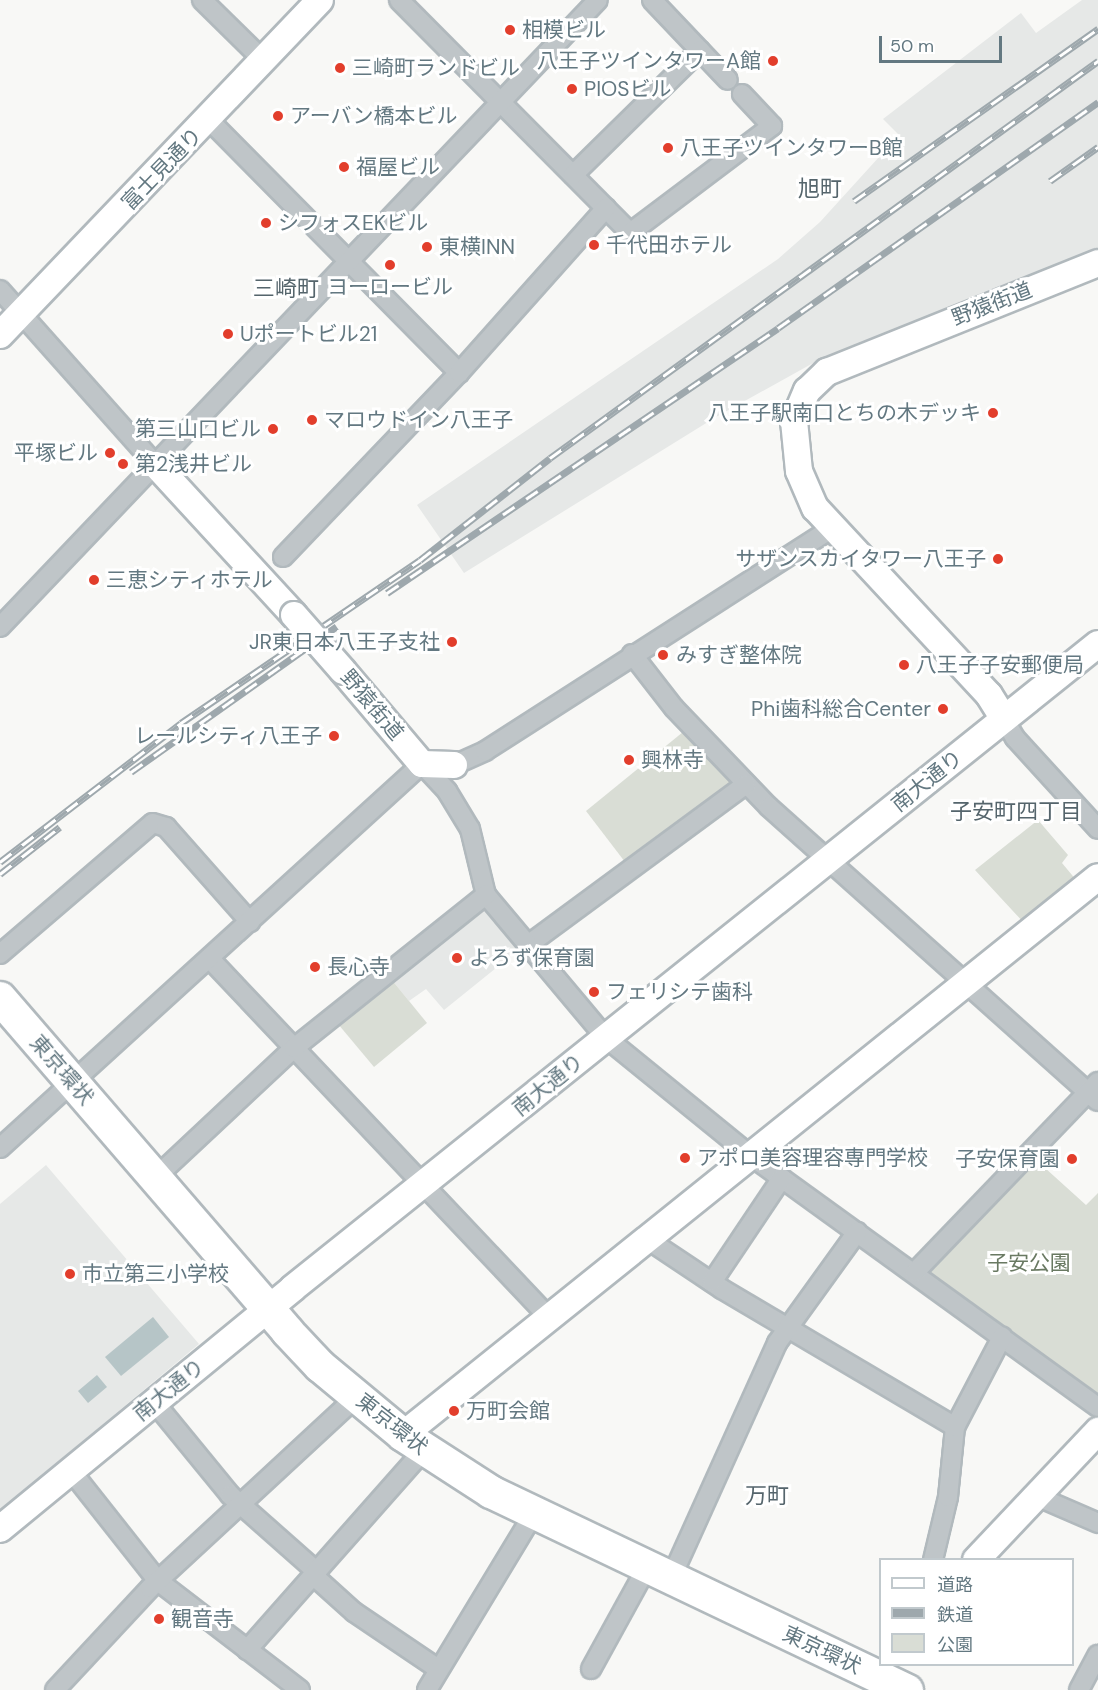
<!DOCTYPE html>
<meta charset="utf-8">
<style>
body{margin:0}
#map{position:relative;width:1098px;height:1690px;overflow:hidden;background:#f8f8f6;font-family:"DM Sans","Noto Sans JP",sans-serif}
div>[style]{position:absolute}
.built>*{inset:0;background:#e6e8e7}
.green>*{inset:0;background:#d9ddd5}
.water>*{inset:0;background:#b6c5c7}
.roads{filter:drop-shadow(2px 0 #b1b9bd) drop-shadow(-2px 0 #b1b9bd) drop-shadow(0 2px #b1b9bd) drop-shadow(0 -2px #b1b9bd)}
.street>*{height:18px;margin:-9px;padding:0 9px;transform-origin:9px;border-radius:9px;background:#bfc5c8}
.secondary>*{height:26px;margin:-13px;padding:0 13px;transform-origin:13px;border-radius:13px;background:#fff}
.highway>*{height:32px;margin:-16px;padding:0 16px;transform-origin:16px;border-radius:16px;background:#fff}
.rail>*{height:7px;margin-top:-3.5px;transform-origin:0;background:repeating-linear-gradient(90deg,#fff 0 14px,#9ea8ad 0 28px);box-sizing:border-box;border-block:2px solid #9ea8ad}
.bridges{filter:drop-shadow(2px 0 #b1b9bd) drop-shadow(-2px 0 #b1b9bd) drop-shadow(0 2px #b1b9bd) drop-shadow(0 -2px #b1b9bd)}
.secondary-bridge>*{height:26px;margin:-13px;padding:0 13px;transform-origin:13px;border-radius:13px;background:#fff}
.dots>*{width:16px;height:16px;translate:-50% -50%;box-sizing:border-box;border:3px solid #fff;border-radius:50%}
span{translate:-50% -50%;white-space:nowrap;text-align:center;line-height:1.15;-webkit-text-stroke:6px #fff;paint-order:stroke}
.poi-label{font-size:21px;color:#637881}
.left{translate:0 -50%;text-align:left}
.right{translate:-100% -50%;text-align:right}
.street-label{font-size:21px;color:#637881}
.park-label{font-size:21px;color:#697962}
.neighbourhood-label{font-size:22px;color:#55656c}
.legend{position:absolute;left:879px;top:1558px;width:195px;height:108px;box-sizing:border-box;background:#fff;border:2px solid #c1c9cd;margin:0;padding:8px 10px;list-style:none;font-size:18px;color:#637881}
.legend li{display:flex;align-items:center;gap:12px;height:30px}
.legend b{width:30px;border:2px solid #c1c9cd}
.scale{position:absolute;left:879px;top:36px;width:123px;height:27px;box-sizing:border-box;border:3px solid #637881;border-top:0;padding-left:8px;font-size:18px;line-height:21px;white-space:nowrap;color:#637881;-webkit-text-stroke:4px #fff;paint-order:stroke}
</style>
<div id="map">
<div class="built">
<i style="clip-path:polygon(1082px 0,1098px 0,1098px 249px,824px 357px,716px 417px,464px 573px,417px 505px,778px 259px,820px 222px,899px 135px,883px 119px,1021px 13px,1036px 33px)"></i>
<i style="clip-path:polygon(486px 895px,527px 943px,444px 1010px,426px 989px,409px 1001px,387px 974px)"></i>
<i style="clip-path:polygon(46px 1165px,199px 1344px,0 1510px,0 1204px)"></i>
</div>
<div class="green">
<i style="clip-path:polygon(683px 732px,735px 784px,625px 862px,586px 811px)"></i>
<i style="clip-path:polygon(1038px 820px,1068px 855px,1062px 863px,1077px 881px,1025px 924px,975px 870px)"></i>
<i style="clip-path:polygon(387px 974px,427px 1023px,374px 1067px,333px 1018px)"></i>
<i style="clip-path:polygon(1034px 1158px,1086px 1205px,1098px 1193px,1098px 1399px,925px 1272px)"></i>
</div>
<div class="water">
<i style="clip-path:polygon(153px 1317px,169px 1337px,121px 1376px,105px 1357px)"></i>
<i style="clip-path:polygon(97px 1375px,107px 1387px,88px 1403px,78px 1391px)"></i>
</div>
<div class="roads">
<div class="street">
<i style="left:202px;top:0;width:87px;rotate:44.5deg"></i>
<i style="left:399px;top:0;width:328px;rotate:45.2deg"></i>
<i style="left:630px;top:233px;width:178px;rotate:-37deg"></i>
<i style="left:772px;top:126px;width:44px;rotate:-133.2deg"></i>
<i style="left:652px;top:0;width:110px;rotate:46.5deg"></i>
<i style="left:209px;top:120px;width:356px;rotate:45.3deg"></i>
<i style="left:573px;top:175px;width:178px;rotate:-44.5deg"></i>
<i style="left:0;top:290px;width:234px;rotate:48.3deg"></i>
<i style="left:283px;top:557px;width:255px;rotate:-46.3deg"></i>
<i style="left:459px;top:373px;width:221px;rotate:-48.3deg"></i>
<i style="left:0;top:627px;width:866px;rotate:-46.36deg"></i>
<i style="left:632px;top:654px;width:68px;rotate:52.1deg"></i>
<i style="left:674px;top:708px;width:137px;rotate:46.2deg"></i>
<i style="left:769px;top:807px;width:441px;rotate:41.8deg"></i>
<i style="left:1004px;top:719px;width:22px;rotate:60deg"></i>
<i style="left:1015px;top:738px;width:123px;rotate:47.6deg"></i>
<i style="left:454px;top:765px;width:34px;rotate:-24deg"></i>
<i style="left:485px;top:751px;width:413px;rotate:-32.7deg"></i>
<i style="left:528px;top:945px;width:271px;rotate:-36.4deg"></i>
<i style="left:0;top:954px;width:201px;rotate:-40.6deg"></i>
<i style="left:153px;top:823px;width:14px;rotate:17deg"></i>
<i style="left:166px;top:827px;width:127px;rotate:48.5deg"></i>
<i style="left:210px;top:959px;width:494px;rotate:46.6deg"></i>
<i style="left:0;top:1148px;width:571px;rotate:-42.3deg"></i>
<i style="left:422px;top:764px;width:37px;rotate:47deg"></i>
<i style="left:447px;top:791px;width:44px;rotate:58.8deg"></i>
<i style="left:470px;top:829px;width:68px;rotate:76.4deg"></i>
<i style="left:486px;top:895px;width:187px;rotate:50deg"></i>
<i style="left:606px;top:1038px;width:187px;rotate:39.1deg"></i>
<i style="left:751px;top:1156px;width:428px;rotate:35.9deg"></i>
<i style="left:155px;top:1178px;width:190px;rotate:-43.1deg"></i>
<i style="left:294px;top:1048px;width:246px;rotate:-38.6deg"></i>
<i style="left:647px;top:1239px;width:90px;rotate:33.7deg"></i>
<i style="left:722px;top:1289px;width:271px;rotate:30.6deg"></i>
<i style="left:915px;top:1272px;width:264px;rotate:-46.1deg"></i>
<i style="left:712px;top:1282px;width:125px;rotate:-56.1deg"></i>
<i style="left:154px;top:1402px;width:120px;rotate:50.7deg"></i>
<i style="left:230px;top:1495px;width:116px;rotate:41.5deg"></i>
<i style="left:71px;top:1471px;width:140px;rotate:51.7deg"></i>
<i style="left:158px;top:1581px;width:179px;rotate:37.5deg"></i>
<i style="left:1036px;top:1496px;width:68px;rotate:23.5deg"></i>
<i style="left:933px;top:1560px;width:65px;rotate:-76.6deg"></i>
<i style="left:948px;top:1497px;width:70px;rotate:-84.3deg"></i>
<i style="left:955px;top:1427px;width:102px;rotate:-62.4deg"></i>
<i style="left:314px;top:1576px;width:54px;rotate:42deg"></i>
<i style="left:354px;top:1612px;width:100px;rotate:34deg"></i>
<i style="left:671px;top:1578px;width:258px;rotate:-65.7deg"></i>
<i style="left:777px;top:1343px;width:137px;rotate:-54.2deg"></i>
<i style="left:247px;top:1650px;width:267px;rotate:-48.5deg"></i>
<i style="left:591px;top:1669px;width:116px;rotate:-61.2deg"></i>
<i style="left:55px;top:1690px;width:139px;rotate:-47deg"></i>
<i style="left:150px;top:1588px;width:281px;rotate:-42.8deg"></i>
<i style="left:427px;top:1690px;width:207px;rotate:-58.8deg"></i>
<i style="left:1079px;top:1690px;width:40px;rotate:-62deg"></i>
</div>
<div class="secondary">
<i style="left:0;top:335px;width:463px;rotate:-46.3deg"></i>
<i style="left:156px;top:465px;width:204px;rotate:47.4deg"></i>
<i style="left:343px;top:671px;width:122px;rotate:49.7deg"></i>
<i style="left:422px;top:764px;width:32px;rotate:2deg"></i>
<i style="left:1004px;top:719px;width:28px;rotate:-122deg"></i>
<i style="left:989px;top:695px;width:255px;rotate:-132.9deg"></i>
<i style="left:815px;top:508px;width:40px;rotate:-113.4deg"></i>
<i style="left:799px;top:471px;width:50px;rotate:-95.7deg"></i>
<i style="left:794px;top:421px;width:33px;rotate:-67deg"></i>
<i style="left:807px;top:391px;width:28px;rotate:-44deg"></i>
<i style="left:827px;top:372px;width:292px;rotate:-21.9deg"></i>
<i style="left:403px;top:1435px;width:891px;rotate:-38.76deg"></i>
<i style="left:0;top:1529px;width:379px;rotate:-39.4deg"></i>
<i style="left:293px;top:1288px;width:1031px;rotate:-38.66deg"></i>
<i style="left:976px;top:1560px;width:178px;rotate:-46.6deg"></i>
</div>
<div class="highway">
<i style="left:0;top:998px;width:440px;rotate:49.2deg"></i>
<i style="left:287px;top:1331px;width:48px;rotate:46.7deg"></i>
<i style="left:320px;top:1366px;width:108px;rotate:39.7deg"></i>
<i style="left:403px;top:1435px;width:105px;rotate:32.9deg"></i>
<i style="left:491px;top:1492px;width:461px;rotate:25.5deg"></i>
</div>
</div>
<div class="rail">
<i style="left:1050px;top:181px;width:59px;rotate:-35.3deg"></i>
<i style="left:854px;top:201px;width:299px;rotate:-35.2deg"></i>
<i style="left:387px;top:593px;width:472px;rotate:-34.1deg"></i>
<i style="left:778px;top:328px;width:392px;rotate:-35.2deg"></i>
<i style="left:131px;top:772px;width:252px;rotate:-35.3deg"></i>
<i style="left:0;top:862px;width:228px;rotate:-37.5deg"></i>
<i style="left:181px;top:723px;width:289px;rotate:-34.3deg"></i>
<i style="left:420px;top:560px;width:165px;rotate:-38.1deg"></i>
<i style="left:550px;top:458px;width:677px;rotate:-35.92deg"></i>
<i style="left:0;top:874px;width:76px;rotate:-38.1deg"></i>
</div>
<div class="bridges">
<div class="secondary-bridge">
<i style="left:294px;top:615px;width:74px;rotate:48.8deg"></i>
</div>
</div>
<div class="dots">
<i style="left:510px;top:30px;background:#e23e2c"></i>
<i style="left:773px;top:61px;background:#e23e2c"></i>
<i style="left:340px;top:68px;background:#e23e2c"></i>
<i style="left:572px;top:89px;background:#e23e2c"></i>
<i style="left:278px;top:116px;background:#e23e2c"></i>
<i style="left:668px;top:148px;background:#e23e2c"></i>
<i style="left:344px;top:167px;background:#e23e2c"></i>
<i style="left:266px;top:223px;background:#e23e2c"></i>
<i style="left:594px;top:245px;background:#e23e2c"></i>
<i style="left:427px;top:247px;background:#e23e2c"></i>
<i style="left:390px;top:265px;background:#e23e2c"></i>
<i style="left:228px;top:334px;background:#e23e2c"></i>
<i style="left:993px;top:413px;background:#e23e2c"></i>
<i style="left:312px;top:420px;background:#e23e2c"></i>
<i style="left:273px;top:429px;background:#e23e2c"></i>
<i style="left:110px;top:453px;background:#e23e2c"></i>
<i style="left:123px;top:464px;background:#e23e2c"></i>
<i style="left:998px;top:559px;background:#e23e2c"></i>
<i style="left:94px;top:580px;background:#e23e2c"></i>
<i style="left:452px;top:642px;background:#e23e2c"></i>
<i style="left:663px;top:655px;background:#e23e2c"></i>
<i style="left:904px;top:665px;background:#e23e2c"></i>
<i style="left:943px;top:709px;background:#e23e2c"></i>
<i style="left:334px;top:736px;background:#e23e2c"></i>
<i style="left:629px;top:760px;background:#e23e2c"></i>
<i style="left:457px;top:958px;background:#e23e2c"></i>
<i style="left:315px;top:967px;background:#e23e2c"></i>
<i style="left:594px;top:992px;background:#e23e2c"></i>
<i style="left:685px;top:1158px;background:#e23e2c"></i>
<i style="left:1072px;top:1159px;background:#e23e2c"></i>
<i style="left:70px;top:1274px;background:#e23e2c"></i>
<i style="left:454px;top:1411px;background:#e23e2c"></i>
<i style="left:159px;top:1619px;background:#e23e2c"></i>
</div>
<div class="poi-label">
<span class="left" style="left:522px;top:30px">相模ビル</span>
<span class="right" style="left:761px;top:61px">八王子ツインタワーA館</span>
<span class="left" style="left:352px;top:68px">三崎町ランドビル</span>
<span class="left" style="left:584px;top:89px">PIOSビル</span>
<span class="left" style="left:290px;top:116px">アーバン橋本ビル</span>
<span class="left" style="left:680px;top:148px">八王子ツインタワーB館</span>
<span class="left" style="left:356px;top:167px">福屋ビル</span>
<span class="left" style="left:278px;top:223px">シフォスEKビル</span>
<span class="left" style="left:606px;top:245px">千代田ホテル</span>
<span class="left" style="left:439px;top:247px">東横INN</span>
<span style="left:390px;top:287px">ヨーロービル</span>
<span class="left" style="left:240px;top:334px">Uポートビル21</span>
<span class="right" style="left:981px;top:413px">八王子駅南口とちの木デッキ</span>
<span class="left" style="left:324px;top:420px">マロウドイン八王子</span>
<span class="right" style="left:261px;top:429px">第三山口ビル</span>
<span class="right" style="left:98px;top:453px">平塚ビル</span>
<span class="left" style="left:135px;top:464px">第2浅井ビル</span>
<span class="right" style="left:986px;top:559px">サザンスカイタワー八王子</span>
<span class="left" style="left:106px;top:580px">三恵シティホテル</span>
<span class="right" style="left:440px;top:642px">JR東日本八王子支社</span>
<span class="left" style="left:676px;top:655px">みすぎ整体院</span>
<span class="left" style="left:916px;top:665px">八王子子安郵便局</span>
<span class="right" style="left:931px;top:709px">Phi歯科総合Center</span>
<span class="right" style="left:322px;top:736px">レールシティ八王子</span>
<span class="left" style="left:641px;top:760px">興林寺</span>
<span class="left" style="left:469px;top:958px">よろず保育園</span>
<span class="left" style="left:327px;top:967px">長心寺</span>
<span class="left" style="left:606px;top:992px">フェリシテ歯科</span>
<span class="left" style="left:697px;top:1158px">アポロ美容理容専門学校</span>
<span class="right" style="left:1060px;top:1159px">子安保育園</span>
<span class="left" style="left:82px;top:1274px">市立第三小学校</span>
<span class="left" style="left:466px;top:1411px">万町会館</span>
<span class="left" style="left:171px;top:1619px">観音寺</span>
</div>
<div class="street-label">
<span style="left:162px;top:169px;rotate:-46deg">富士見通り</span>
<span style="left:992px;top:304px;rotate:-21deg">野猿街道</span>
<span style="left:372px;top:705px;rotate:50deg">野猿街道</span>
<span style="left:927px;top:781px;rotate:-39deg">南大通り</span>
<span style="left:62px;top:1070px;rotate:49deg">東京環状</span>
<span style="left:548px;top:1085px;rotate:-39deg">南大通り</span>
<span style="left:169px;top:1390px;rotate:-39deg">南大通り</span>
<span style="left:392px;top:1424px;rotate:38deg">東京環状</span>
<span style="left:822px;top:1650px;rotate:25deg">東京環状</span>
</div>
<div class="park-label">
<span style="left:1029px;top:1263px">子安公園</span>
</div>
<div class="neighbourhood-label">
<span style="left:820px;top:189px">旭町</span>
<span style="left:286px;top:289px">三崎町</span>
<span style="left:1016px;top:812px">子安町四丁目</span>
<span style="left:767px;top:1496px">万町</span>
</div>
<ul class="legend">
<li><b style="height:8px;background:#fff"></b>道路</li>
<li><b style="height:8px;background:#9ea8ad"></b>鉄道</li>
<li><b style="height:16px;background:#d9ddd5"></b>公園</li>
</ul>
<div class="scale">50 m</div>
</div>
